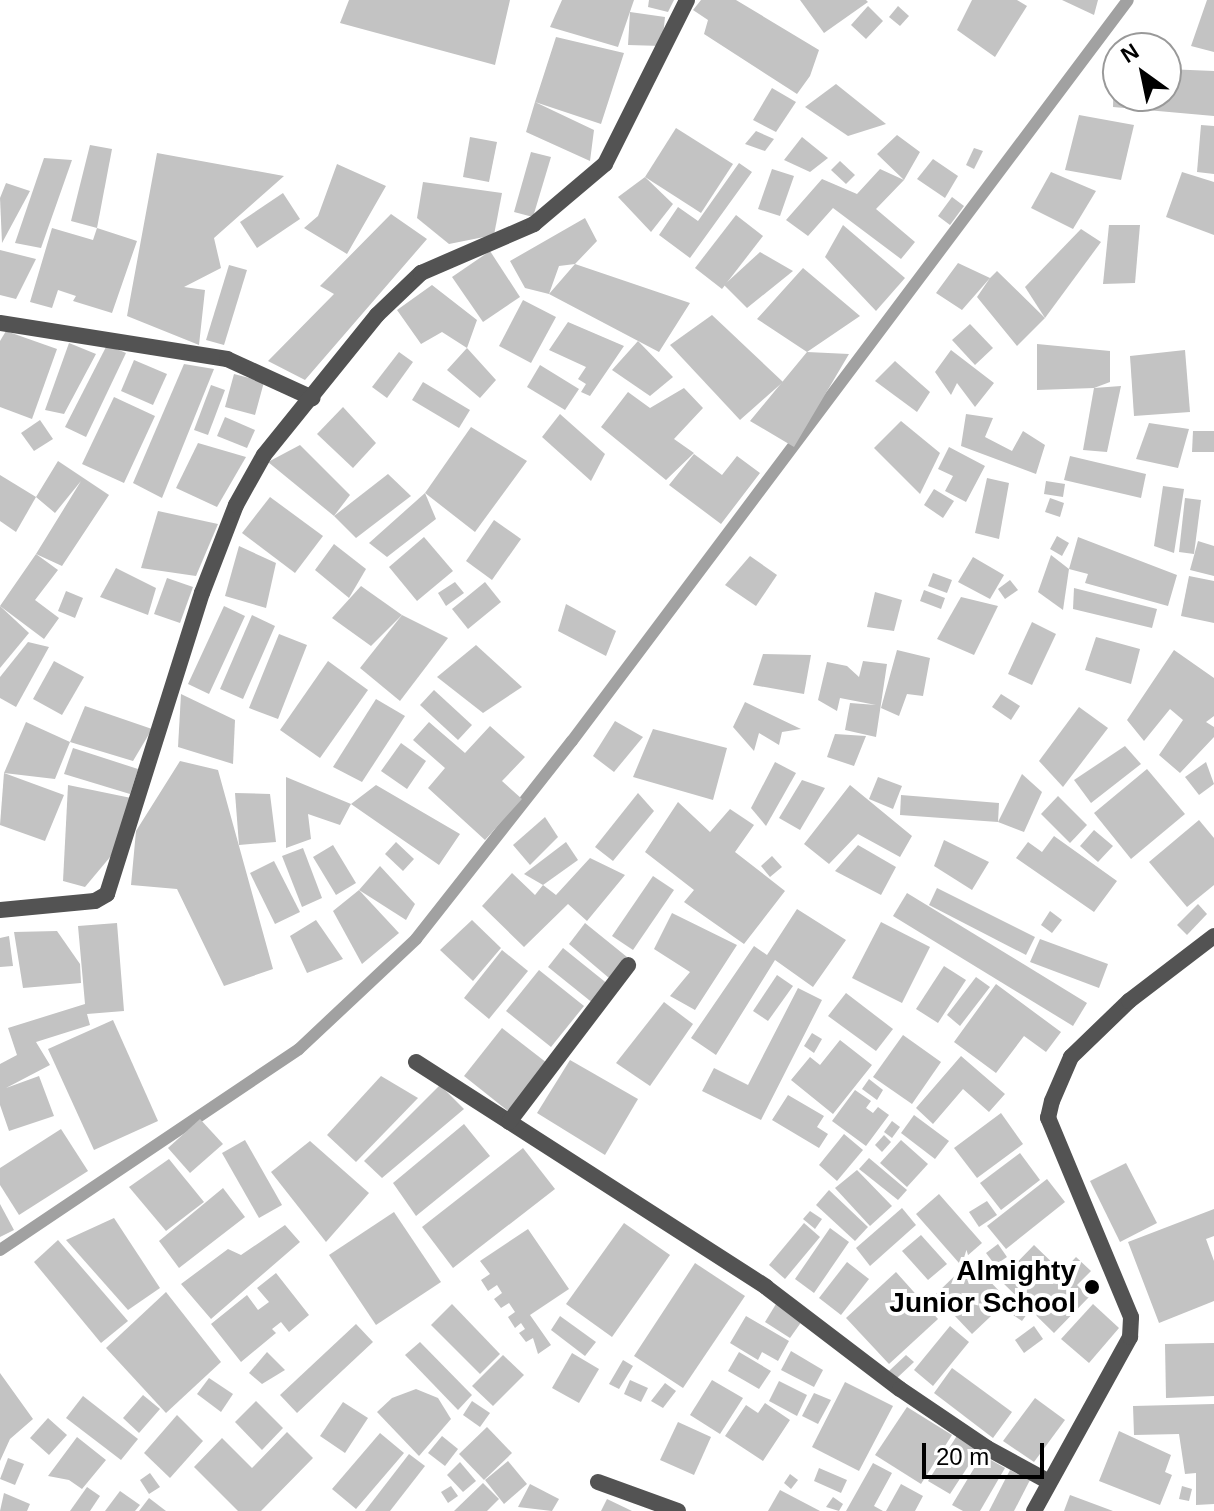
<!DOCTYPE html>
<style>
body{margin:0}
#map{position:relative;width:1214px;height:1511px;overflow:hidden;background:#fff;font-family:Helvetica,sans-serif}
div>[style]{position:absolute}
.stream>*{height:12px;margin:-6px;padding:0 6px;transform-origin:6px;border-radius:6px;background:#a1a1a1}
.building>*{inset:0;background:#c3c3c3}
.street>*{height:16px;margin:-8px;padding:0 8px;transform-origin:8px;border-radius:8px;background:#535353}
.dots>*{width:22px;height:22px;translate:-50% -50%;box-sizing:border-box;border:4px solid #fff;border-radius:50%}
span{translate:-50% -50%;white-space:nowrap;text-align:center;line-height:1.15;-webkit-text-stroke:8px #fff;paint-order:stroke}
.poi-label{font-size:28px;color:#000;font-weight:700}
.right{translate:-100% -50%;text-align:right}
.north{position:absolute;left:1102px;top:32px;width:80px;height:80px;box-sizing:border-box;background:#fff;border:2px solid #999;border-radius:50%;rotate:327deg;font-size:22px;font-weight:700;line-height:32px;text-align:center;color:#000}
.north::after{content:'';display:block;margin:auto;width:28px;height:36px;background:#000;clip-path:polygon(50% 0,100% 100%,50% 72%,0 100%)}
.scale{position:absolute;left:922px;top:1443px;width:122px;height:36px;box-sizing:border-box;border:4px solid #000;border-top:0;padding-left:10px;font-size:24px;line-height:28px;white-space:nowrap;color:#000;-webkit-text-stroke:6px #fff;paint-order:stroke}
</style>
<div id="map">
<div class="stream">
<i style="left:0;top:1250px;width:360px;rotate:-33.9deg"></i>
<i style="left:299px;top:1049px;width:161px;rotate:-43.2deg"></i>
<i style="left:416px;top:939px;width:252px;rotate:-51.8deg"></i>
<i style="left:572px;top:741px;width:926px;rotate:-53.12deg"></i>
</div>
<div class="building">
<i style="clip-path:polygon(349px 0,510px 0,495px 65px,340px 23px)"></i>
<i style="clip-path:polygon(562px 0,634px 0,618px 47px,550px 27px)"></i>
<i style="clip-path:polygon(649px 0,674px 0,668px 12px,648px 7px)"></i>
<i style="clip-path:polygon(701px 0,736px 0,819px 50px,810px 76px,797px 94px,704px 34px,708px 20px,693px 10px)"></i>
<i style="clip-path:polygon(800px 0,866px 0,868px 2px,824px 33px)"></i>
<i style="clip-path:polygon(972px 0,1017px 0,1027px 6px,995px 57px,957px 30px)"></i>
<i style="clip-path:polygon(1062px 0,1098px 0,1094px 15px)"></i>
<i style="clip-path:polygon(1207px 0,1214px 0,1214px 52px,1191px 46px)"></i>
<i style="clip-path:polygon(868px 6px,883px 21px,866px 39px,851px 25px)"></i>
<i style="clip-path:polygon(898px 6px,909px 16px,900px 26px,889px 17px)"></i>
<i style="clip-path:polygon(630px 12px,665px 17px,662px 46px,628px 45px)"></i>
<i style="clip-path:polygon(556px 37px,624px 53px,601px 124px,535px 102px,594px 130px,590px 161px,526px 132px,535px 102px)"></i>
<i style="clip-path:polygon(1114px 67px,1118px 67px,1118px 96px,1166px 96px,1166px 69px,1214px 71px,1214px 116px,1113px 107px)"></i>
<i style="clip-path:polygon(836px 84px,886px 124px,848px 136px,805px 107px)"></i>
<i style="clip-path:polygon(772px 88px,796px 102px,776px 132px,753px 120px)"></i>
<i style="clip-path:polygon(1079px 115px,1134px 125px,1121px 180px,1065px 170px)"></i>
<i style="clip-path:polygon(1201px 125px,1214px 126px,1214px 174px,1197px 172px)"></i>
<i style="clip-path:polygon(676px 128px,733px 164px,701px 213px,645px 177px)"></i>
<i style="clip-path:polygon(756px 131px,774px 139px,765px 151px,745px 144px)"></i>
<i style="clip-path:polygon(897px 135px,920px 152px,904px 180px,876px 209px,915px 242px,901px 259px,833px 208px,808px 236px,786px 220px,822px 179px,857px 194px,880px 169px,904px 180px,877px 154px)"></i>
<i style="clip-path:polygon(470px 137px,497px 142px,489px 182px,463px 177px)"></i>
<i style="clip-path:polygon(802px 137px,828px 158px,810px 172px,784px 160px)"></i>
<i style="clip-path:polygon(90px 145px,112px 149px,97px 228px,71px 221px)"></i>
<i style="clip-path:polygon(974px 148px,983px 151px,974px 169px,966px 165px)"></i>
<i style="clip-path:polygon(531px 152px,551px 157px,533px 217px,514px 212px)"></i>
<i style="clip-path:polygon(157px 153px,284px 176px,214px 238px,221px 268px,184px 287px,205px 290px,199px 345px,127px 316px)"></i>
<i style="clip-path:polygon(44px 158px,72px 160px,41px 248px,15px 243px)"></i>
<i style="clip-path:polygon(933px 159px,958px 176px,945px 198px,917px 179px)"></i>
<i style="clip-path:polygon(840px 161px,855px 175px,846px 184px,831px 170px)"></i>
<i style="clip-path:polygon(739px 163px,752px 172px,690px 258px,659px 235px,678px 207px,698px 221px)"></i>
<i style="clip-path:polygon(337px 164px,386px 186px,347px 254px,304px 228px,318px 216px)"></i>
<i style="clip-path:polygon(772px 169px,794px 176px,780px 216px,758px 209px)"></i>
<i style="clip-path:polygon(1051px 172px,1096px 191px,1073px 229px,1031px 208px)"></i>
<i style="clip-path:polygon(1182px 172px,1214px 182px,1214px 235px,1166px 217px)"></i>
<i style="clip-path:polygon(645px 177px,673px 204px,651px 232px,618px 197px)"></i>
<i style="clip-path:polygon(423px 182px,502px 193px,494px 235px,449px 244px,417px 218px)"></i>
<i style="clip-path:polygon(6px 183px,30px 191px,2px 243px,0 198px)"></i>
<i style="clip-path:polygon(283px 193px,300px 219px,257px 248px,240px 222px)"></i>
<i style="clip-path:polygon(952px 197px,964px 206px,950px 225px,938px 216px)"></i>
<i style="clip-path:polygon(391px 214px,427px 239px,305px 380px,268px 361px,334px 294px,320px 286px)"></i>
<i style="clip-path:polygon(736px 215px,763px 236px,722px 289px,695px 268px)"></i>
<i style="clip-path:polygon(585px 218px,597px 241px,575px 264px,559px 266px,549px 294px,575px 264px,690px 303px,659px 352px,549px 294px,525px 288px,510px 261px)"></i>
<i style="clip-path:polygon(843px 225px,905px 278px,876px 311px,825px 257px)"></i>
<i style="clip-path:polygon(1109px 225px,1140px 225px,1135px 283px,1103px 284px)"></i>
<i style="clip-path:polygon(52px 228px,93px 240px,97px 228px,137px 241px,112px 313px,73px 301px,76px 296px,58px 290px,52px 308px,30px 302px)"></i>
<i style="clip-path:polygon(1081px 229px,1101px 242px,1045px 318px,1025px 287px)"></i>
<i style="clip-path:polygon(0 250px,36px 259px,16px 299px,0 295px)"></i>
<i style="clip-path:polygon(490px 251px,520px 297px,483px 322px,452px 277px)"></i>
<i style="clip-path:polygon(760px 252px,793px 271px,747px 308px,724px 285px)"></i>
<i style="clip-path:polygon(958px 263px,990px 278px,997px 271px,1045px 318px,1017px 346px,977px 297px,990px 278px,962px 310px,936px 293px)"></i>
<i style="clip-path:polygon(229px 265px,247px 270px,224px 345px,206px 340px)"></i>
<i style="clip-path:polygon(803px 268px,860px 316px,807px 352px,849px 354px,794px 447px,750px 421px,807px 352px,757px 319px)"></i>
<i style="clip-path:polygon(432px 285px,477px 320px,467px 348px,496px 380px,480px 398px,447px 370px,467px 348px,442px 332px,421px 344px,397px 310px)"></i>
<i style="clip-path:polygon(523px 300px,556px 317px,531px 363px,499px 346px)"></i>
<i style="clip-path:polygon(712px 315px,783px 382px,740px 420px,670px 345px)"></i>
<i style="clip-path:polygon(568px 322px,624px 346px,590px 396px,581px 392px,586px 384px,578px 379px,586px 367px,549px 350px)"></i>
<i style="clip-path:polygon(970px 324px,993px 348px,975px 365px,952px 340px)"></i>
<i style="clip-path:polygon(6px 331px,57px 349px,32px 419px,0 407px,0 341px)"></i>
<i style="clip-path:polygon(638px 341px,673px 377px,650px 396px,612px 370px)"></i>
<i style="clip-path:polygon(69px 343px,96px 354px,64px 414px,45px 410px)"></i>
<i style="clip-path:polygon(1037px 344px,1110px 351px,1110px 382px,1094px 388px,1037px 390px)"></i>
<i style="clip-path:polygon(107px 345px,126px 353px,86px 437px,65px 427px)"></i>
<i style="clip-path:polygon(951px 350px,994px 383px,975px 407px,957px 383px,951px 395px,935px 372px)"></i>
<i style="clip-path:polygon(1185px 350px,1190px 412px,1134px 416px,1130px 356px)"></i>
<i style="clip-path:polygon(399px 352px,413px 362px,387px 398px,372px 387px)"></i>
<i style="clip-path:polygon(134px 360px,167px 374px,153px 405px,121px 391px)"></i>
<i style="clip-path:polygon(895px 361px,930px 392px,917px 412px,875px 381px)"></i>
<i style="clip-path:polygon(184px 364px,214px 369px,162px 498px,133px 483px)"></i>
<i style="clip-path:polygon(540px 365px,579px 389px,565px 410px,527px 387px)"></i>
<i style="clip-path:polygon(234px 374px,264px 382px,255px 415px,225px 407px)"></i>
<i style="clip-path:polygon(423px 382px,470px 410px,459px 428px,412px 400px)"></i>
<i style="clip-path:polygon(211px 385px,225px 390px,208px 435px,194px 430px)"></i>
<i style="clip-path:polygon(1121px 386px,1107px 452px,1083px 450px,1094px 388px)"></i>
<i style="clip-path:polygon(684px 388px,703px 408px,674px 439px,694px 453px,666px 480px,601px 427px,628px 392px,650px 408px)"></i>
<i style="clip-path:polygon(114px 397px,155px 416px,124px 483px,82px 464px)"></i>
<i style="clip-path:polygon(343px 407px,376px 443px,353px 468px,317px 434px)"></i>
<i style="clip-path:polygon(560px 414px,605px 454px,591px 481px,542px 437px)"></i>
<i style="clip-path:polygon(966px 414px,993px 418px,985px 437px,1012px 451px,1023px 431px,1045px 445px,1036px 474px,961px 446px)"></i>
<i style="clip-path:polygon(225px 417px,255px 430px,247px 448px,217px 436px)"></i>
<i style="clip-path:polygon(40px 420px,53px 439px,34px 451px,21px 433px)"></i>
<i style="clip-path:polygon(901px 421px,940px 453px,920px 494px,874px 448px)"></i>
<i style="clip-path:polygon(1149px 423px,1189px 429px,1178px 468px,1136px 459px)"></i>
<i style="clip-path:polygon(471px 427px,527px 461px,475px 532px,425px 493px)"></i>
<i style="clip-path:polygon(1193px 431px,1214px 431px,1214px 452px,1192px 452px)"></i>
<i style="clip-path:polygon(198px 443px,246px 457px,217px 507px,176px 488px)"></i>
<i style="clip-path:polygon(300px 445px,350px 495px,334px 516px,268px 462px)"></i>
<i style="clip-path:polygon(949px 447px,985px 466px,966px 502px,945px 491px,953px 476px,938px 469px)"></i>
<i style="clip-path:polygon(694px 454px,722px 475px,737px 456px,760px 473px,721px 524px,669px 485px)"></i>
<i style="clip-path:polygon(1070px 456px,1146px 474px,1141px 498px,1064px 480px)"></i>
<i style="clip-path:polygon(58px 461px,109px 495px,62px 566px,36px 554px,81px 481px,55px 513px,36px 497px)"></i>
<i style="clip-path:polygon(388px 474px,411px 496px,356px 538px,334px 516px)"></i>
<i style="clip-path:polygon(0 475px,36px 497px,16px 532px,0 521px)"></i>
<i style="clip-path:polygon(987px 478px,1009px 483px,999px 539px,975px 533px)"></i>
<i style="clip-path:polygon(1046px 481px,1065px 484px,1063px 497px,1044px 494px)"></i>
<i style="clip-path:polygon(1163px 486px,1184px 489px,1174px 553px,1154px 546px)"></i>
<i style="clip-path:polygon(934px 489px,954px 501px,943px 518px,924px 505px)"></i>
<i style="clip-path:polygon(425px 493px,436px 519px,387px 557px,369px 543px)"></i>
<i style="clip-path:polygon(270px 497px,323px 536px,295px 573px,242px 533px)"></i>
<i style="clip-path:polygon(1050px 498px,1064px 503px,1060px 517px,1045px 512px)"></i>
<i style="clip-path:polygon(1185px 498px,1201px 500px,1194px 554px,1179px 552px)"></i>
<i style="clip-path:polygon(158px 511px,218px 524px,196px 576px,141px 568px)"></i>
<i style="clip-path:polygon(494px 520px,521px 539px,492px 580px,466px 561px)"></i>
<i style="clip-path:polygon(1057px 536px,1069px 543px,1062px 556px,1050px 549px)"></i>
<i style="clip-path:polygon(424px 537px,453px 571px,417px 601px,389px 567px)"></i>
<i style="clip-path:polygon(1078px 537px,1177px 575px,1168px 606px,1085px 583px,1088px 574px,1069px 569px)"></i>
<i style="clip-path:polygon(1198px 541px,1214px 546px,1214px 576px,1190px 570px)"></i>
<i style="clip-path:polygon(334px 544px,366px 569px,349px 598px,315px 570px)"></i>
<i style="clip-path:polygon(239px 546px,276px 563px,266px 608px,225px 596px)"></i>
<i style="clip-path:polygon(36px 554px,58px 570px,35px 600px,59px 618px,44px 639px,0 606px)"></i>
<i style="clip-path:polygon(1051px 555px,1069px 569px,1063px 610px,1038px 592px)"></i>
<i style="clip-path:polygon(750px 556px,777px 575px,756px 606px,725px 585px)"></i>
<i style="clip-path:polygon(973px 557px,1004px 575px,990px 599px,958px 582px)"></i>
<i style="clip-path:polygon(116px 568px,156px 588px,148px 615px,100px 597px)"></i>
<i style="clip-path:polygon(933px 573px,952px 580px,947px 593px,928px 586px)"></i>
<i style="clip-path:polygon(1189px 576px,1214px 581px,1214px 623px,1181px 616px)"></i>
<i style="clip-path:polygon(167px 578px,193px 587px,180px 623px,154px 614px)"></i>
<i style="clip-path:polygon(1010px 580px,1018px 590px,1005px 599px,998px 589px)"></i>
<i style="clip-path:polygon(455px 582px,464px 593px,446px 606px,438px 593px)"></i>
<i style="clip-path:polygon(485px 582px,501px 602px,468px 629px,452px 609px)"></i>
<i style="clip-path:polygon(361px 586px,402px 615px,371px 646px,332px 618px)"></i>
<i style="clip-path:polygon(1074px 588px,1157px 609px,1152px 628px,1073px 609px)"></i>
<i style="clip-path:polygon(924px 590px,945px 598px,941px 609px,920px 601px)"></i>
<i style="clip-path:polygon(66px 591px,83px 598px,75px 618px,58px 611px)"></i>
<i style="clip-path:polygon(875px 592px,902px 600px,894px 631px,867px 627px)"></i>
<i style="clip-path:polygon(961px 597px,998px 606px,974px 655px,937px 639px)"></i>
<i style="clip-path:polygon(566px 604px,616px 631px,606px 656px,558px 631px)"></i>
<i style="clip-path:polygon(0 606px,29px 633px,0 668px)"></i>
<i style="clip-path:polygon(224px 606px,245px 616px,209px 694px,188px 684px)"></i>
<i style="clip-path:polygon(252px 615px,275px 626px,243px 699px,220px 689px)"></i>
<i style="clip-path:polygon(402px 615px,448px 638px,400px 701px,360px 668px)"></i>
<i style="clip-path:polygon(1032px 622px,1056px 634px,1032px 685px,1008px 674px)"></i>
<i style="clip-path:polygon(279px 634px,307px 645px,278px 719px,249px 708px)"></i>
<i style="clip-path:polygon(1096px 637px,1140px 649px,1131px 684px,1085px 670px)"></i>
<i style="clip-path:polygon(28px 642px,49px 647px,16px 707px,0 698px,0 677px)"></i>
<i style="clip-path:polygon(476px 645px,522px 687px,483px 713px,437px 677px)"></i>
<i style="clip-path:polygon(897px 650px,930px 658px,923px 696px,907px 694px,899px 716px,881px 708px)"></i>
<i style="clip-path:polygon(1174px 650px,1214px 678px,1214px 716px,1206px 722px,1214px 727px,1214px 737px,1180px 773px,1159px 755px,1183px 720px,1170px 709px,1144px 741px,1127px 720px)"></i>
<i style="clip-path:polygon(763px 654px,811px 655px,804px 694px,753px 685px)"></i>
<i style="clip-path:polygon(54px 661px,84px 677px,62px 715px,33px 699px)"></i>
<i style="clip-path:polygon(328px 661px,368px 690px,320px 758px,280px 730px)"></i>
<i style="clip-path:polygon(863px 661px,887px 664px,876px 737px,845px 730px,850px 703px,876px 705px,840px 698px,837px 711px,818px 700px,827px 662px,847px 666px,859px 677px)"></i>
<i style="clip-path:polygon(434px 690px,472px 725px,458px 740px,420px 705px)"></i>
<i style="clip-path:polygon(181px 694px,235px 720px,233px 764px,178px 747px)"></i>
<i style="clip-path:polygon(1001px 694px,1020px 706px,1011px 720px,992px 707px)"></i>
<i style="clip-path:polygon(376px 699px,405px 716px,362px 782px,333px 767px)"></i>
<i style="clip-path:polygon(745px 702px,801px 729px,782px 732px,779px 745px,759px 733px,754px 751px,733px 727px)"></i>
<i style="clip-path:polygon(85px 706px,152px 729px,133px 761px,70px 742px)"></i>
<i style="clip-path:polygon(1079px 707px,1108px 728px,1063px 787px,1039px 761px)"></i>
<i style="clip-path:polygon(615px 721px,643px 737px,614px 772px,593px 756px)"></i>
<i style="clip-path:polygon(26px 722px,70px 742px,55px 779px,4px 773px)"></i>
<i style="clip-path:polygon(429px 722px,465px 753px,490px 726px,525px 757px,502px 781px,522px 799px,485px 840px,428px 788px,445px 768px,413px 740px)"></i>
<i style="clip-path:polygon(653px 729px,727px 748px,713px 800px,633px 777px)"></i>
<i style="clip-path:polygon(835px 734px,866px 736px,854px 766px,827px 757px)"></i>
<i style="clip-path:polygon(401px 743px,426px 761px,407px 789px,381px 771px)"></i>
<i style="clip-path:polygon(1125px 746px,1141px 764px,1091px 803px,1074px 780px)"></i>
<i style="clip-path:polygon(73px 748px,138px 769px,130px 794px,64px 774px)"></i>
<i style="clip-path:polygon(180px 761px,218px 770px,273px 969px,224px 986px,177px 889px,131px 885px,136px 831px)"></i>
<i style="clip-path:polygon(775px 762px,796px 773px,766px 826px,751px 808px)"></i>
<i style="clip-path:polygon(1206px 762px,1214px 784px,1199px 795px,1185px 777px)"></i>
<i style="clip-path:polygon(1147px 769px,1185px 814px,1131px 859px,1094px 813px)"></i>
<i style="clip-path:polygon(4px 773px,64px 795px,45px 841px,0 825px)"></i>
<i style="clip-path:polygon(1022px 774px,1042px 792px,1024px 832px,998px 822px)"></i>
<i style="clip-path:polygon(286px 777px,351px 804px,376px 785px,460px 834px,439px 865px,351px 804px,340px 825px,308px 814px,311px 839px,286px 848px)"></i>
<i style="clip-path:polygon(878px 777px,902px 786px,893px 809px,869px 799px)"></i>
<i style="clip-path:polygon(802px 780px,825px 788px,800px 830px,779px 818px)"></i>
<i style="clip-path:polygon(68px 785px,136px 799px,121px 844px,85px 887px,63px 881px)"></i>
<i style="clip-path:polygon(850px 785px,912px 836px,900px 857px,858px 834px,829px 864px,804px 844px)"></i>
<i style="clip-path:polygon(235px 793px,270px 794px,276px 842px,239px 845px)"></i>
<i style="clip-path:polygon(638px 793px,654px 811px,613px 861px,595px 847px)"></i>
<i style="clip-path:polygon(901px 795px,999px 803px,998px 822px,900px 815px)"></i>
<i style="clip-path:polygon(1058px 796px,1087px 825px,1070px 843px,1041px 814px)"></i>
<i style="clip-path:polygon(678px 802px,710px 832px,730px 809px,754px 825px,735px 852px,785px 891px,744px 944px,684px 902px,694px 890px,645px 852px)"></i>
<i style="clip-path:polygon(545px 817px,558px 837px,530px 865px,513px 845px)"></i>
<i style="clip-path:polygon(1199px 820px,1214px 838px,1214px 885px,1187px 907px,1149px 862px)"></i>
<i style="clip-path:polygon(1094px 830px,1113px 846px,1098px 862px,1080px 846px)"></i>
<i style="clip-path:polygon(1054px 836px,1117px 881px,1094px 912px,1016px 858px,1028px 842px,1042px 852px)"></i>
<i style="clip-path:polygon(944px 840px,989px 862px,972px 890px,934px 866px)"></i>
<i style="clip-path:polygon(396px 842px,414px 859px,403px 871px,385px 854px)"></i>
<i style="clip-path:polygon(566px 842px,578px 860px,543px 885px,524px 874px)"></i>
<i style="clip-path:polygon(333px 845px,356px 883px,336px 895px,313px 857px)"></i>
<i style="clip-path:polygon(858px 845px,896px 867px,881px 895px,835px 871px)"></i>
<i style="clip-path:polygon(303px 848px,322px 898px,302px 907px,282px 856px)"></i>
<i style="clip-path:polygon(772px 856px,782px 867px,770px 877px,761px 866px)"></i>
<i style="clip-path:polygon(590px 858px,625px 875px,587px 921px,568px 904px,524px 947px,482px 906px,512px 873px,535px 895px,543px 885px,556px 895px)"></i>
<i style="clip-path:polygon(274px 861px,300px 912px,275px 924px,250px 873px)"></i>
<i style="clip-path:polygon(380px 866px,415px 904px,406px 920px,359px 890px)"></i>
<i style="clip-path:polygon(653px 876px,674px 890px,633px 950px,612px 936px)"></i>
<i style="clip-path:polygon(937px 888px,1035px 937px,1026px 955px,929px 905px)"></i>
<i style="clip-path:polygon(359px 890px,399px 933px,362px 964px,333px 911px)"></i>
<i style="clip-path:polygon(907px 893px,1087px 1003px,1073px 1026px,893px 916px)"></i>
<i style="clip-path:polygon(1198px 904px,1207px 914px,1187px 935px,1177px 925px)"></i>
<i style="clip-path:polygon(797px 909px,846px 940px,813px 987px,775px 960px,716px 1055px,691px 1038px,754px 946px,767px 955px)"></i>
<i style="clip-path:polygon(1050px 911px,1062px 920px,1052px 933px,1041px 925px)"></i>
<i style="clip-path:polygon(672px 913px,737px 945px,695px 1010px,670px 996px,690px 972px,654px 949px)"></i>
<i style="clip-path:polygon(316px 920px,343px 959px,307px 973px,290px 936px)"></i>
<i style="clip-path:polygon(472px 920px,501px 948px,473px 981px,440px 950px)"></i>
<i style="clip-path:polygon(881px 922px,930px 947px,902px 1003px,852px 978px)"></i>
<i style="clip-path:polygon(117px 923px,124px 1011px,87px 1014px,90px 1025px,36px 1042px,50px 1065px,6px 1088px,39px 1076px,54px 1116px,9px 1131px,0 1105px,0 1064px,17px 1055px,8px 1028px,85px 1004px,78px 926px)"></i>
<i style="clip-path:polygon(585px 923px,627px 957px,609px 978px,569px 944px)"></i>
<i style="clip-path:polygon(57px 931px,80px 964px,81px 983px,23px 988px,14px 932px)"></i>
<i style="clip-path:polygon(9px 936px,13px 966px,0 967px,0 938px)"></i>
<i style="clip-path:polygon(1040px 939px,1108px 964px,1099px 988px,1030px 962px)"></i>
<i style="clip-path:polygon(563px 948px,609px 985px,594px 1004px,548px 967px)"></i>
<i style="clip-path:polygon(502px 950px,528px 971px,489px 1019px,464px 998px)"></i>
<i style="clip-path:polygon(944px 966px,966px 980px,938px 1023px,916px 1009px)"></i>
<i style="clip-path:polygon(539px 970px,584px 1006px,551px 1047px,506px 1011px)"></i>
<i style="clip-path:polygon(777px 975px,793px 986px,768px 1021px,753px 1011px)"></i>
<i style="clip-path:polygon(976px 977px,990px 987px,960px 1026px,947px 1015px)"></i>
<i style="clip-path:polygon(996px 984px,1061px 1032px,1046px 1052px,1024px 1036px,996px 1073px,954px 1042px)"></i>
<i style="clip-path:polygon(798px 988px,822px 1000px,761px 1120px,702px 1091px,714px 1068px,748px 1085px)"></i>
<i style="clip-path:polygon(846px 993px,893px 1029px,876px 1051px,828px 1016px)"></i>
<i style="clip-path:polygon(664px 1002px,693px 1024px,650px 1086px,616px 1063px)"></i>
<i style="clip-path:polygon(113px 1020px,158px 1121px,94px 1150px,48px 1049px)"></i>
<i style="clip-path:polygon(502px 1028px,547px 1063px,508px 1111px,464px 1076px)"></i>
<i style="clip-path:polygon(812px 1033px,822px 1039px,814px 1053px,804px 1046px)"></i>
<i style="clip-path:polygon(903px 1035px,941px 1062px,912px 1104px,873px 1077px)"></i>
<i style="clip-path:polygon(840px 1040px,872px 1065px,833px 1114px,791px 1080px,810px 1057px,820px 1065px)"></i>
<i style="clip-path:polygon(961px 1056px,1005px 1094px,989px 1112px,963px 1089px,933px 1124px,916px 1108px)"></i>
<i style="clip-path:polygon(570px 1060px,638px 1099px,605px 1155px,537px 1113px)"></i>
<i style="clip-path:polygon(381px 1076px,418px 1098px,356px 1162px,327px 1135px)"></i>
<i style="clip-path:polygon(869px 1079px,883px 1090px,877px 1100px,862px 1089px)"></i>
<i style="clip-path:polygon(440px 1085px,464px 1109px,382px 1178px,364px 1161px)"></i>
<i style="clip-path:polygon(855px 1090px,871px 1101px,866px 1108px,873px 1113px,878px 1107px,889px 1115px,866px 1146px,832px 1121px)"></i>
<i style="clip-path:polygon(788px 1095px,824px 1116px,817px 1127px,828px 1134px,819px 1148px,772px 1120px)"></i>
<i style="clip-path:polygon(1001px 1113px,1023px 1144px,977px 1178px,954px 1148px)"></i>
<i style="clip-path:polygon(914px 1115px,949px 1141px,935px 1159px,901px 1133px)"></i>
<i style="clip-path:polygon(200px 1119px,223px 1144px,190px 1173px,168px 1148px)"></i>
<i style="clip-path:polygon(892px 1121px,900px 1127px,892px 1138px,884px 1132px)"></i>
<i style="clip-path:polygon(464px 1124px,490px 1156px,416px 1216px,393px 1183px)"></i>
<i style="clip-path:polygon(61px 1129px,88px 1171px,19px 1215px,0 1185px,0 1168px)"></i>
<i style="clip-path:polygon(844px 1134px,863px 1150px,837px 1181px,819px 1165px)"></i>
<i style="clip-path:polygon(884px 1135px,891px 1142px,882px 1152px,875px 1145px)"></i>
<i style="clip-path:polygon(245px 1140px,282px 1205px,259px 1218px,222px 1153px)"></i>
<i style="clip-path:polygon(901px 1140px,928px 1164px,907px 1187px,880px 1163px)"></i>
<i style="clip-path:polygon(310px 1141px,369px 1193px,326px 1242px,271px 1172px)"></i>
<i style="clip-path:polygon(523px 1148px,555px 1189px,453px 1268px,422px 1227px)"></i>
<i style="clip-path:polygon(1020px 1153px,1040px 1180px,1001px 1210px,980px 1183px)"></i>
<i style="clip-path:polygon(869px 1158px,907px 1190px,898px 1200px,859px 1169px)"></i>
<i style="clip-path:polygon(169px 1159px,204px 1202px,166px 1231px,129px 1187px)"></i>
<i style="clip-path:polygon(1126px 1163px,1157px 1223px,1120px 1242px,1090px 1181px)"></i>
<i style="clip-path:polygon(857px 1170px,892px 1206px,870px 1226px,835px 1188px)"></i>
<i style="clip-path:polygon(1047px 1179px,1065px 1202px,1006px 1249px,987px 1226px)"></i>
<i style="clip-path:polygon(223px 1188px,245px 1217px,179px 1268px,159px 1241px)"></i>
<i style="clip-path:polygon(829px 1190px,868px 1227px,855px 1241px,816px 1205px)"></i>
<i style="clip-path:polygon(939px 1194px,982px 1243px,959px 1263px,916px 1214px)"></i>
<i style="clip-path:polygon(987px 1201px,997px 1215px,979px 1227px,969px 1212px)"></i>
<i style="clip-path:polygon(0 1204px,14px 1230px,0 1237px)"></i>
<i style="clip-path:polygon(902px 1208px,916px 1225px,870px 1266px,856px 1248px)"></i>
<i style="clip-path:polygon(1214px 1209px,1214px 1236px,1206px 1239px,1214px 1261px,1214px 1301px,1159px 1323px,1128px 1242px)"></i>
<i style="clip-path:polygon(810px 1211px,822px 1219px,815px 1229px,803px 1219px)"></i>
<i style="clip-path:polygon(394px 1212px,441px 1282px,376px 1325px,329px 1255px)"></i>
<i style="clip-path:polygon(114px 1218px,160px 1288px,128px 1310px,66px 1240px)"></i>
<i style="clip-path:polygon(624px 1223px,670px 1255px,612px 1337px,566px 1304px)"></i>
<i style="clip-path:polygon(804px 1223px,820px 1237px,785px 1279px,769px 1265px)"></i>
<i style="clip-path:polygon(285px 1225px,300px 1242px,211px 1319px,181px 1284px,228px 1249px,241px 1255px)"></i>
<i style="clip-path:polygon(830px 1228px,849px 1242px,814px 1293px,795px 1279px)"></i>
<i style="clip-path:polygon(528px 1229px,569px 1289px,530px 1315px,551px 1345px,538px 1354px,533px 1338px,526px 1342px,519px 1333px,525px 1329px,521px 1323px,515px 1328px,508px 1317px,515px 1312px,509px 1303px,501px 1308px,494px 1299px,502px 1293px,497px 1285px,488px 1291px,481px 1280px,490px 1274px,480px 1261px)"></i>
<i style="clip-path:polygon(921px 1235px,947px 1264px,928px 1280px,902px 1251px)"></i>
<i style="clip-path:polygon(58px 1240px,128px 1321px,101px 1343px,34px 1262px)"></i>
<i style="clip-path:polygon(998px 1244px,1007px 1257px,995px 1265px,986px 1253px)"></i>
<i style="clip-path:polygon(1034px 1245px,1062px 1272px,1076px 1257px,1091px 1271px,1077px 1285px,1089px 1297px,1054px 1333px,1000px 1280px)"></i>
<i style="clip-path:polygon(970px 1261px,1008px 1300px,972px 1334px,935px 1295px)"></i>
<i style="clip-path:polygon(847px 1262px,869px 1279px,841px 1315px,819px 1298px)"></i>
<i style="clip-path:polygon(695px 1263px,745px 1296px,683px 1388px,634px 1356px)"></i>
<i style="clip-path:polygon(896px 1272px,938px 1319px,889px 1364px,846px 1318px)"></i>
<i style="clip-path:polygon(276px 1273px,309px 1315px,289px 1332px,281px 1322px,272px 1329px,276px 1333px,241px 1362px,211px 1324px,247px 1295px,258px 1310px,269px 1302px,257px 1288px)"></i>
<i style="clip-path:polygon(166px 1292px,221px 1362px,166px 1413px,106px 1348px)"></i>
<i style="clip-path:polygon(1009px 1302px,1027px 1314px,1022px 1321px,1004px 1309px)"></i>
<i style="clip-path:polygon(452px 1304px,500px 1354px,480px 1374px,431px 1325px)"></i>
<i style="clip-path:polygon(776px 1304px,802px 1321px,790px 1338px,765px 1322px)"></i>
<i style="clip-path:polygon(1093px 1304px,1119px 1328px,1089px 1363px,1061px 1339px)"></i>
<i style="clip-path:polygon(560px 1316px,596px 1342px,585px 1356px,551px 1330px)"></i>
<i style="clip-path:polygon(746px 1316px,789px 1341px,778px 1361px,762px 1352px,758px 1360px,730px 1343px)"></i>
<i style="clip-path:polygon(356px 1324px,373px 1342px,297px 1413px,280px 1395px)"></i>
<i style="clip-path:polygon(950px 1326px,969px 1342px,933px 1386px,914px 1370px)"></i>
<i style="clip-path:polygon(1034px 1326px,1043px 1339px,1024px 1353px,1015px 1340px)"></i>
<i style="clip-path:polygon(420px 1342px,472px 1395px,458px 1410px,405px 1355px)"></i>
<i style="clip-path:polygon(1214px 1343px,1214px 1396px,1166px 1398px,1165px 1344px)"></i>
<i style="clip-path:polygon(791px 1351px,823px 1370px,814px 1387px,781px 1370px)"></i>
<i style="clip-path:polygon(267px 1352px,285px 1370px,262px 1384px,249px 1373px)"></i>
<i style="clip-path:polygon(739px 1352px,771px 1371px,759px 1389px,728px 1371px)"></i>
<i style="clip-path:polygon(572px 1353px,599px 1369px,579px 1403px,552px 1388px)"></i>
<i style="clip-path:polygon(503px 1355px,524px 1375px,493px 1406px,472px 1386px)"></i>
<i style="clip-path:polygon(906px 1355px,914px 1362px,897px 1378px,889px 1371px)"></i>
<i style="clip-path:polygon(623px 1360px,633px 1366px,619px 1389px,609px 1384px)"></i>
<i style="clip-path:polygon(952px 1368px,1012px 1412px,993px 1438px,934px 1393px)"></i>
<i style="clip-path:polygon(0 1373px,33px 1419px,10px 1439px,0 1461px)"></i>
<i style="clip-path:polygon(209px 1378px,233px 1394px,221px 1412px,197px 1394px)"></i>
<i style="clip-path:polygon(630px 1380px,648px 1388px,641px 1402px,624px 1394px)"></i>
<i style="clip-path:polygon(712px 1380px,743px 1398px,720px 1434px,690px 1415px)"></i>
<i style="clip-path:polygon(779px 1381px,807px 1395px,797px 1416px,769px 1401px)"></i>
<i style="clip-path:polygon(845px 1382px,893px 1406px,859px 1471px,812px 1447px)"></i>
<i style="clip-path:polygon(665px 1383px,676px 1391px,663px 1408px,651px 1401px)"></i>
<i style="clip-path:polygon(416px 1389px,438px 1398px,451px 1419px,419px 1456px,377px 1412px,392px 1398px)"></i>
<i style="clip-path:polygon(814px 1393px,831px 1400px,818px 1424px,802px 1416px)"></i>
<i style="clip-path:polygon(143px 1395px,160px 1409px,139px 1433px,123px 1418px)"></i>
<i style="clip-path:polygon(83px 1396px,138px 1439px,121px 1460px,66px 1418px)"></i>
<i style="clip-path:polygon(1035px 1398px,1065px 1420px,1034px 1462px,1003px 1441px)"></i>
<i style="clip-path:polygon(256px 1401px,283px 1428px,262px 1450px,235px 1422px)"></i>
<i style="clip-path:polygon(472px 1401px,490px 1413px,480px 1427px,463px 1415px)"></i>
<i style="clip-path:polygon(343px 1402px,368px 1418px,345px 1453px,320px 1436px)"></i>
<i style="clip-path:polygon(765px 1403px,790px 1420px,763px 1461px,725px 1436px,746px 1405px,758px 1413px)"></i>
<i style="clip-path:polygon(1214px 1404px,1214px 1504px,1196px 1505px,1196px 1473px,1185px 1474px,1179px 1434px,1134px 1435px,1133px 1406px)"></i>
<i style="clip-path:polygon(907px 1407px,952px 1435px,921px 1484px,875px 1455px)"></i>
<i style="clip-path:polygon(177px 1415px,203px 1441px,170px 1478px,144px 1453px)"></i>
<i style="clip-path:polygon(48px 1418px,67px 1435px,49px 1455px,30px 1438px)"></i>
<i style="clip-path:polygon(678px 1422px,711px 1437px,694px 1475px,660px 1460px)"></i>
<i style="clip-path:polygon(487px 1427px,512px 1453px,484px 1480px,459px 1454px)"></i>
<i style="clip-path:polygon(1119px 1431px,1171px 1455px,1165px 1472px,1172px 1475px,1160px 1505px,1099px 1481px)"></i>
<i style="clip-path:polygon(287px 1432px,313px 1458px,261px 1511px,238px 1511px,194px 1467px,222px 1438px,252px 1468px)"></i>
<i style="clip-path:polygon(380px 1433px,404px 1453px,356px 1509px,332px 1489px)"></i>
<i style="clip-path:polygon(958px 1434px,980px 1448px,950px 1494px,928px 1481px)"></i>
<i style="clip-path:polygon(442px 1436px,458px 1449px,445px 1466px,428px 1453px)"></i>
<i style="clip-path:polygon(77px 1437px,106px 1460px,82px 1489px,69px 1480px,48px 1476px)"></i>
<i style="clip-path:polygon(409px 1454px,425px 1466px,390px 1511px,365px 1511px)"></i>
<i style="clip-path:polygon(982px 1455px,1005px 1468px,980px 1511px,963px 1511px,952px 1505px)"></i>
<i style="clip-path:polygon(8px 1458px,24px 1464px,15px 1485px,0 1479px)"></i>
<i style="clip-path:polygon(508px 1461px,527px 1484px,504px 1504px,485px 1480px)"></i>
<i style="clip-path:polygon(460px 1462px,476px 1481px,463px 1492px,447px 1475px)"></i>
<i style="clip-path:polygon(873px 1463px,892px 1473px,874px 1506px,883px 1511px,846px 1511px)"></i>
<i style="clip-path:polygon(819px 1468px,847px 1480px,841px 1493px,814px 1481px)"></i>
<i style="clip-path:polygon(1010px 1470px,1030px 1480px,1014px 1511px,989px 1511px)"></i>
<i style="clip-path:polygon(150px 1473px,160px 1487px,149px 1494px,140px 1480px)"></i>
<i style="clip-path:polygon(790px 1474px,798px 1480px,791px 1489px,784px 1483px)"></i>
<i style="clip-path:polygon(483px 1483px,499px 1499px,487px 1511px,454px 1511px)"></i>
<i style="clip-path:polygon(530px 1484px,559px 1499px,552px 1511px,518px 1507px)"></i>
<i style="clip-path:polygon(901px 1484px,923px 1496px,915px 1511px,886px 1511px)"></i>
<i style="clip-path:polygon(451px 1486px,458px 1496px,448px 1503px,441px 1492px)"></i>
<i style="clip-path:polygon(1182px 1486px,1192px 1489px,1189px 1501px,1179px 1499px)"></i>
<i style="clip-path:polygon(87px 1487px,100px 1496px,90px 1511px,70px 1511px)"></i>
<i style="clip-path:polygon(780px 1490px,820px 1511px,768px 1511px)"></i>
<i style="clip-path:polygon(120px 1491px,140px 1505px,135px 1511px,105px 1511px)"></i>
<i style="clip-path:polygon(4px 1493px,30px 1504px,27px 1511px,0 1511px)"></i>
<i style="clip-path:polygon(1070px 1495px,1113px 1511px,1064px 1511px)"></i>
<i style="clip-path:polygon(833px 1497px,843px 1504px,839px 1511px,826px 1507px)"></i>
<i style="clip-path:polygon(149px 1498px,166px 1511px,139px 1511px)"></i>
<i style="clip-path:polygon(607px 1499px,632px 1511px,601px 1511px)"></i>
</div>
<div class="street">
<i style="left:0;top:323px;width:230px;rotate:9deg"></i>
<i style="left:227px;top:359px;width:94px;rotate:24.6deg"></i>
<i style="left:0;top:910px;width:95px;rotate:-5.4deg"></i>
<i style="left:95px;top:901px;width:14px;rotate:-30deg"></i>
<i style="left:107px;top:894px;width:316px;rotate:-72.5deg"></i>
<i style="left:202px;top:593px;width:94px;rotate:-68.9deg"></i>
<i style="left:236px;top:505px;width:57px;rotate:-60.8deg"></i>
<i style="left:264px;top:455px;width:180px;rotate:-51.1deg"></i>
<i style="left:377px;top:315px;width:61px;rotate:-43.7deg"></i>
<i style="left:421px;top:273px;width:123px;rotate:-23.4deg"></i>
<i style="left:534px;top:224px;width:93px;rotate:-40.2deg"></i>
<i style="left:605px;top:164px;width:183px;rotate:-63.4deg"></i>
<i style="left:416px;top:1062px;width:416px;rotate:32.7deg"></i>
<i style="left:766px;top:1287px;width:168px;rotate:37.3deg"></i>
<i style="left:900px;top:1389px;width:105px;rotate:34.1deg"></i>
<i style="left:987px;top:1448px;width:71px;rotate:28.7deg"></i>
<i style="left:509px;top:1122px;width:197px;rotate:-52.8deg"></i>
<i style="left:598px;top:1482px;width:85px;rotate:19.9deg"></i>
<i style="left:1034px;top:1511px;width:199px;rotate:-61.1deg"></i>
<i style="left:1130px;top:1337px;width:20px;rotate:-87deg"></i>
<i style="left:1131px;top:1317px;width:216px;rotate:-112.6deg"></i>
<i style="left:1048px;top:1118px;width:17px;rotate:-77deg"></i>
<i style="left:1052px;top:1101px;width:48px;rotate:-66.6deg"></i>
<i style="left:1071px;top:1057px;width:81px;rotate:-44deg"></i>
<i style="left:1129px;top:1001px;width:107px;rotate:-37.4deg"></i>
</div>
<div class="dots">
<i style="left:1092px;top:1287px;background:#000"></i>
</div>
<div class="poi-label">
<span class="right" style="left:1076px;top:1287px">Almighty<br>Junior School</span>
</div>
<div class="north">N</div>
<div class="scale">20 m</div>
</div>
